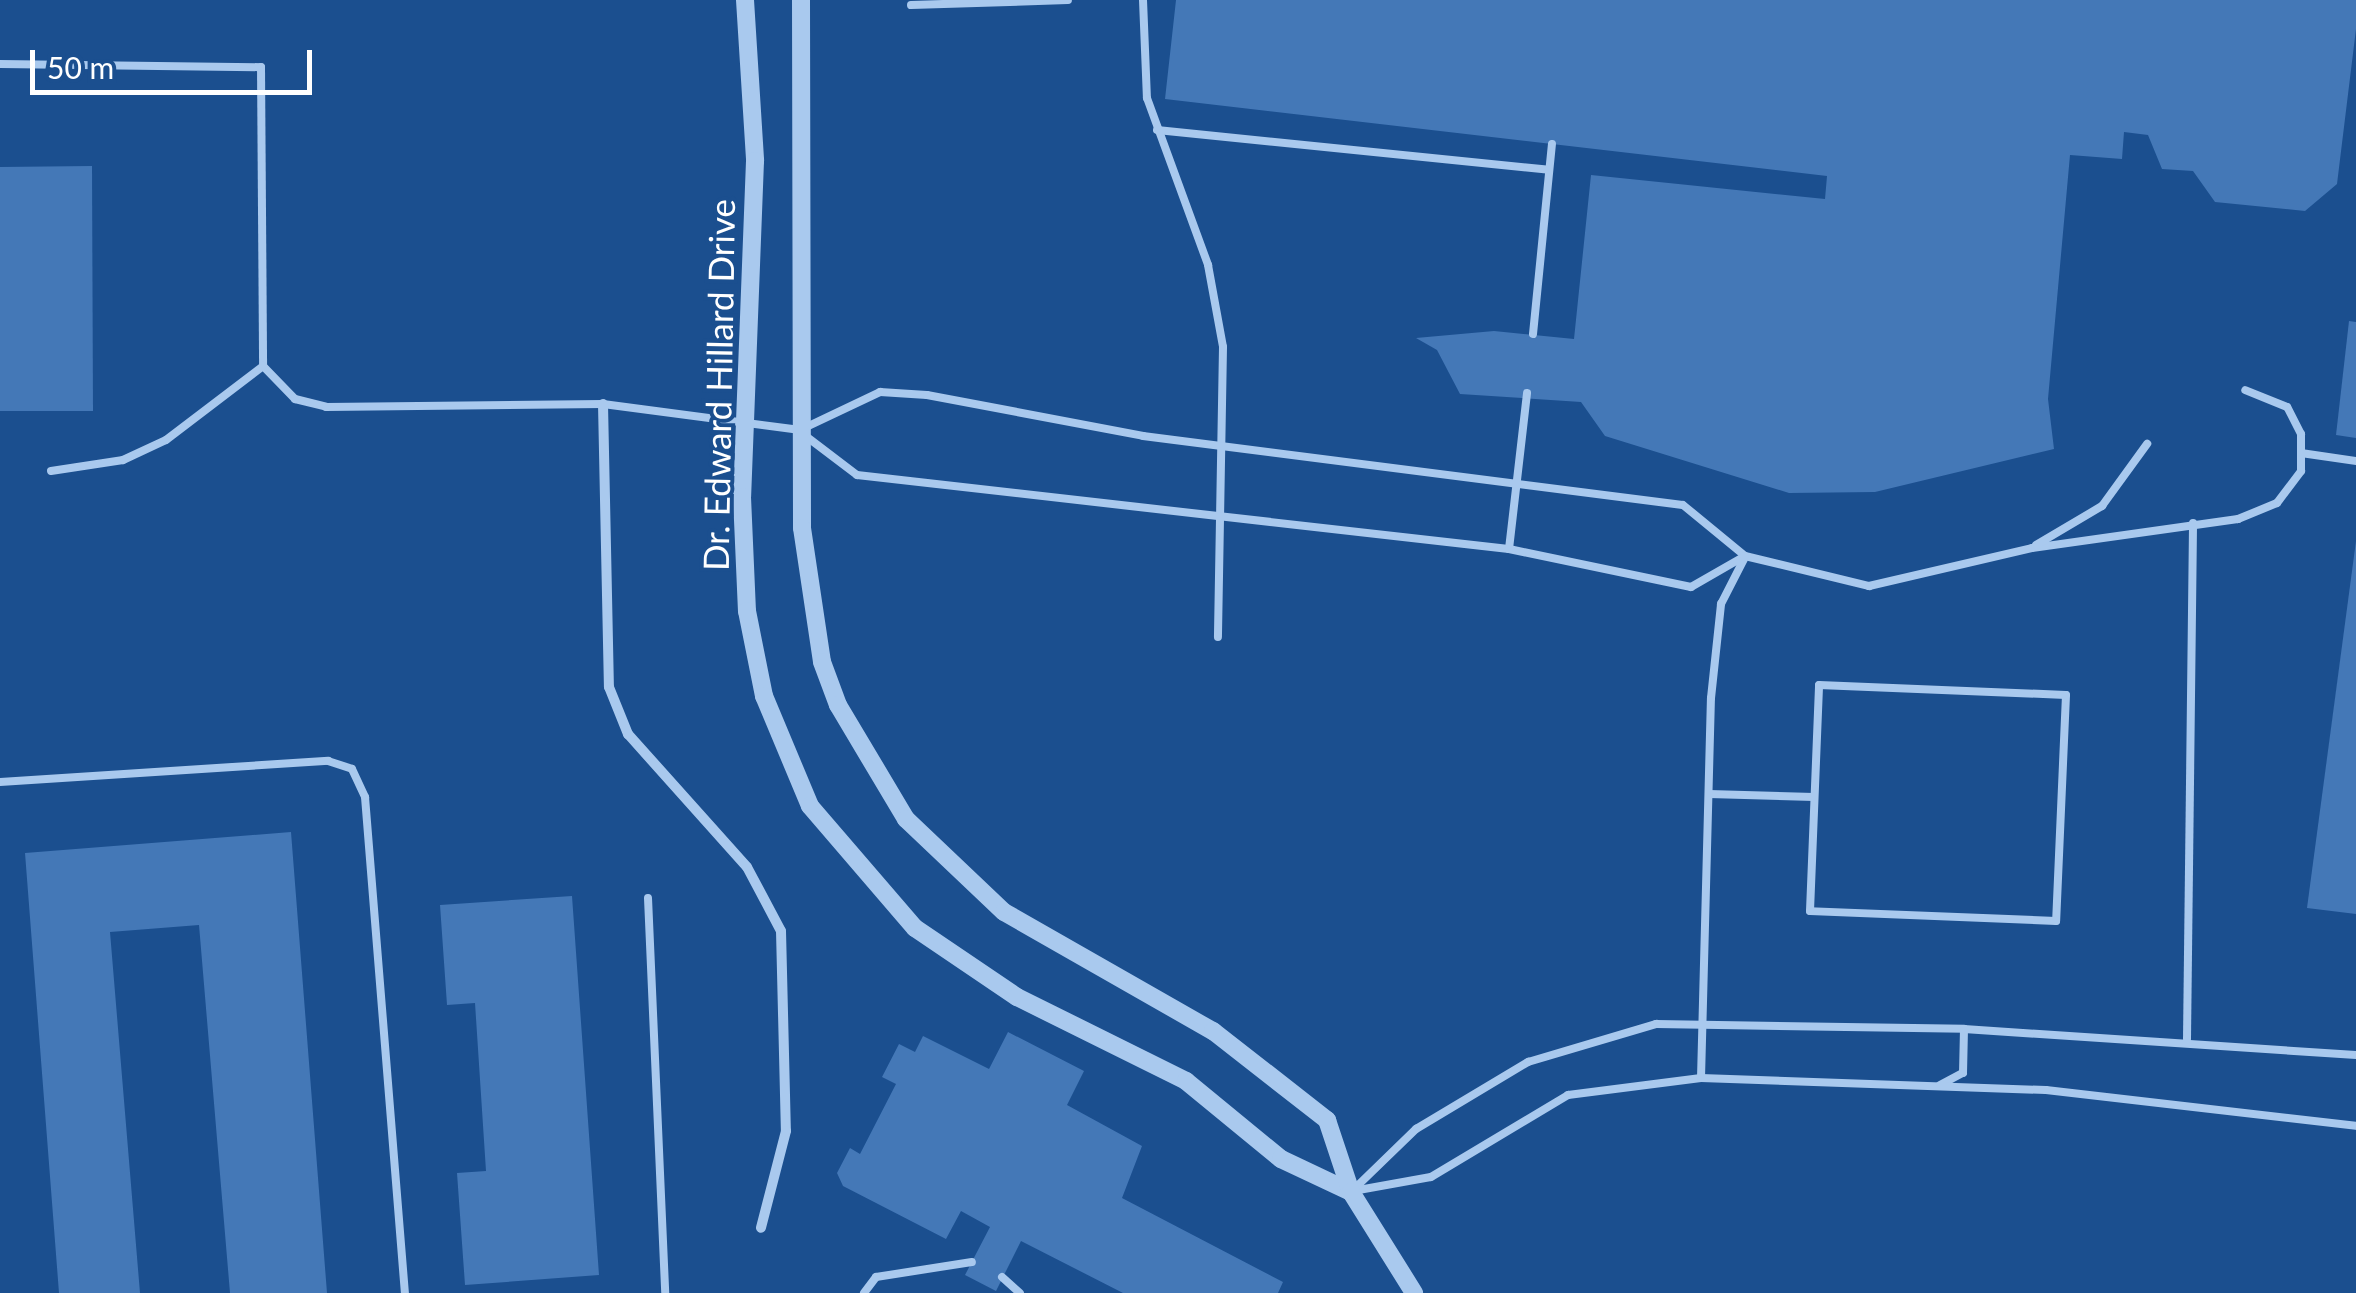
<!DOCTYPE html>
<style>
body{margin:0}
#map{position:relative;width:2356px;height:1293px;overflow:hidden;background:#1b4f8f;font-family:Lato,sans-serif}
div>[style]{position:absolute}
.building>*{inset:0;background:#4478b7}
.service>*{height:8px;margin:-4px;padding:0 4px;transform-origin:4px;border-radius:4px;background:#a9c9ee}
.minor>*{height:10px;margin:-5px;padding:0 5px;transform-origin:5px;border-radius:5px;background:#a9c9ee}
.tertiary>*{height:18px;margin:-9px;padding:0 9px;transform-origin:9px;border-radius:9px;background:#a9c9ee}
span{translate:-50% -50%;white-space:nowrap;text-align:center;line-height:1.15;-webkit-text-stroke:8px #1b4f8f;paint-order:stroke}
.street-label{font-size:35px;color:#fff}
.scale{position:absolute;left:30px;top:50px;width:282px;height:45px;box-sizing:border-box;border:5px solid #fff;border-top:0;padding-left:12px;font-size:30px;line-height:35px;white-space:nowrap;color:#fff;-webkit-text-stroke:8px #1b4f8f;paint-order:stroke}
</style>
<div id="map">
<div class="building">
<i style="clip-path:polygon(1176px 0,2356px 0,2356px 29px,2337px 184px,2305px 211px,2215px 202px,2193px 171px,2162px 169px,2148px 135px,2124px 132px,2122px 159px,2070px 155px,2048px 399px,2054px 449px,1875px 492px,1789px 493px,1605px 436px,1581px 402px,1460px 394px,1437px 350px,1416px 338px,1494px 331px,1574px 339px,1591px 175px,1825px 199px,1827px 176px,1165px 99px)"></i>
<i style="clip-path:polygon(92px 166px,93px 411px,0 411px,0 167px)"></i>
<i style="clip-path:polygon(2349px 321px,2356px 322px,2356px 438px,2336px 435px)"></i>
<i style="clip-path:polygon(2356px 541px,2356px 914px,2307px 908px)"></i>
<i style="clip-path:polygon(291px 832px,327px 1293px,230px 1293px,199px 925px,110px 932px,140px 1293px,59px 1293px,25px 853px)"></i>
<i style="clip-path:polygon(572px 896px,599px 1275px,465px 1285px,457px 1173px,486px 1171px,475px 1003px,447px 1005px,440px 905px)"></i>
<i style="clip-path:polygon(1008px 1032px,1084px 1071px,1067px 1105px,1142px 1146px,1122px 1198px,1283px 1282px,1278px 1293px,1123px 1293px,1021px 1241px,996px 1291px,965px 1275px,990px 1227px,961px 1211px,946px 1239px,843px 1186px,837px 1173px,850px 1148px,860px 1154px,896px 1084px,882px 1077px,899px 1044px,915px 1052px,923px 1036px,989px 1069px)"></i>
</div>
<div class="service">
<i style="left:1143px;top:0;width:98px;rotate:87.7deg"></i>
<i style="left:1147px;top:98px;width:178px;rotate:69.9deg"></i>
<i style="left:1208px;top:265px;width:83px;rotate:79.6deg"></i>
<i style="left:1223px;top:347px;width:290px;rotate:91deg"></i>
<i style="left:911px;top:5px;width:157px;rotate:-1.8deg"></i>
<i style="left:0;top:64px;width:261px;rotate:0.7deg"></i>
<i style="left:261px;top:67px;width:299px;rotate:89.6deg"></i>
<i style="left:263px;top:366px;width:46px;rotate:45.9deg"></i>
<i style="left:295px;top:399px;width:32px;rotate:14deg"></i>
<i style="left:326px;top:407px;width:277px;rotate:-0.6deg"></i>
<i style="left:603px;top:404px;width:199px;rotate:7.5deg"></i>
<i style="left:800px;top:430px;width:89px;rotate:-25.4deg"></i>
<i style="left:880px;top:392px;width:47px;rotate:3.7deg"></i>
<i style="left:927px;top:395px;width:220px;rotate:10.7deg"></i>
<i style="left:1143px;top:436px;width:544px;rotate:7.28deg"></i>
<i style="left:1683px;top:505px;width:80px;rotate:39.4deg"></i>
<i style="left:1745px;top:556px;width:128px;rotate:13.6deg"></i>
<i style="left:1869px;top:586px;width:167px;rotate:-13.1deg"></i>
<i style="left:2032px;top:548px;width:208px;rotate:-8deg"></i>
<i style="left:2238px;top:519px;width:42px;rotate:-22.3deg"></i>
<i style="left:2277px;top:503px;width:40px;rotate:-53deg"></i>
<i style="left:2301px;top:471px;width:37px;rotate:-90deg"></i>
<i style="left:2301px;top:434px;width:30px;rotate:-117deg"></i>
<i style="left:2287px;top:407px;width:45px;rotate:-158deg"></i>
<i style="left:1157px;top:130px;width:394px;rotate:5.8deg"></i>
<i style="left:1533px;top:334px;width:191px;rotate:-84.3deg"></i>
<i style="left:803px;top:434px;width:68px;rotate:37.2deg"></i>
<i style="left:857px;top:475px;width:656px;rotate:6.48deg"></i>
<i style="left:1509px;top:549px;width:186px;rotate:11.8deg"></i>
<i style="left:1691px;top:587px;width:62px;rotate:-29.9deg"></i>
<i style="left:2301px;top:453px;width:56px;rotate:8.3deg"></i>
<i style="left:51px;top:471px;width:73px;rotate:-8.7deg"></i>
<i style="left:123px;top:460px;width:47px;rotate:-24.9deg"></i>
<i style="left:166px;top:440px;width:122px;rotate:-37.3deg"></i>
<i style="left:2036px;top:545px;width:77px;rotate:-30.6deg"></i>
<i style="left:2102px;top:506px;width:77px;rotate:-54deg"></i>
<i style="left:1509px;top:549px;width:157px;rotate:-83.4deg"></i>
<i style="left:1819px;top:685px;width:247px;rotate:2.3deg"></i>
<i style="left:2066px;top:695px;width:226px;rotate:92.5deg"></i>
<i style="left:2056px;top:921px;width:246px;rotate:-177.7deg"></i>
<i style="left:1810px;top:911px;width:226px;rotate:-87.7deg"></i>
<i style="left:0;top:782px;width:329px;rotate:-3.7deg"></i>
<i style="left:328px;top:761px;width:25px;rotate:18deg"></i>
<i style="left:352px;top:769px;width:31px;rotate:65deg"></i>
<i style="left:365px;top:797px;width:498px;rotate:85.4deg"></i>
<i style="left:1709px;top:794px;width:105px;rotate:1.6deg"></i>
<i style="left:648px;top:898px;width:395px;rotate:87.5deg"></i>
<i style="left:2187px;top:1039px;width:516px;rotate:-89.33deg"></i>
<i style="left:1701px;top:1078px;width:380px;rotate:-88.5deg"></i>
<i style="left:1711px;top:698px;width:95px;rotate:-83.9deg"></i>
<i style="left:1721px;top:604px;width:51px;rotate:-62.9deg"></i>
<i style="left:1940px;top:1085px;width:26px;rotate:-28deg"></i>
<i style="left:1963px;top:1073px;width:44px;rotate:-88.7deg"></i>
<i style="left:1353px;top:1191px;width:79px;rotate:-10.2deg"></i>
<i style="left:1431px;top:1177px;width:160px;rotate:-30.9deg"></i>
<i style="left:1568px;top:1095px;width:134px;rotate:-7.3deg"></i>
<i style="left:1701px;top:1078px;width:345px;rotate:2deg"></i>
<i style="left:2046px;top:1090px;width:312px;rotate:6.6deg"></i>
<i style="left:1351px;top:1192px;width:91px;rotate:-44.1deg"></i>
<i style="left:1416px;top:1129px;width:131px;rotate:-30.9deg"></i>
<i style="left:1528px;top:1062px;width:134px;rotate:-16.5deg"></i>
<i style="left:1656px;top:1024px;width:308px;rotate:0.9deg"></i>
<i style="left:1964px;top:1029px;width:393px;rotate:3.8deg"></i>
<i style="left:1002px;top:1277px;width:24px;rotate:42deg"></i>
<i style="left:864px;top:1293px;width:20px;rotate:-53deg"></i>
<i style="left:876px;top:1277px;width:97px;rotate:-8.9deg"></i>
</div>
<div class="minor">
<i style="left:603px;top:404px;width:283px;rotate:88.8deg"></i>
<i style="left:609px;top:687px;width:51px;rotate:68deg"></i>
<i style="left:628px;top:734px;width:178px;rotate:48.2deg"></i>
<i style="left:747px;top:867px;width:72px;rotate:62deg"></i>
<i style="left:781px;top:931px;width:200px;rotate:88.6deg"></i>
<i style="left:786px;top:1131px;width:100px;rotate:104.5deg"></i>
</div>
<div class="tertiary">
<i style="left:745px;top:0;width:161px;rotate:86.4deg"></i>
<i style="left:755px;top:161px;width:336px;rotate:92.2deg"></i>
<i style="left:742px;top:497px;width:114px;rotate:87.5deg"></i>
<i style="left:747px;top:611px;width:87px;rotate:78.7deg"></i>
<i style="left:764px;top:696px;width:119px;rotate:67.3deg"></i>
<i style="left:810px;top:806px;width:161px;rotate:49.3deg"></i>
<i style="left:915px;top:928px;width:123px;rotate:34.1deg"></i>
<i style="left:1017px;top:997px;width:189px;rotate:26.4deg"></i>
<i style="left:1186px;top:1081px;width:123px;rotate:39.4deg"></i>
<i style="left:1281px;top:1159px;width:77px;rotate:25.2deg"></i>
<i style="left:801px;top:0;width:528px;rotate:89.89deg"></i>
<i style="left:802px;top:528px;width:135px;rotate:81.5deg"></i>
<i style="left:822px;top:662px;width:46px;rotate:69.6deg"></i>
<i style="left:838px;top:705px;width:133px;rotate:59.2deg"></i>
<i style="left:906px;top:819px;width:135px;rotate:43.5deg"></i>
<i style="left:1004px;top:912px;width:241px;rotate:29.7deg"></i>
<i style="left:1213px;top:1031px;width:145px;rotate:38deg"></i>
<i style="left:1327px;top:1120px;width:76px;rotate:71.6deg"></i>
<i style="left:1351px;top:1192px;width:119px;rotate:58deg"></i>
</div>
<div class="street-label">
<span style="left:718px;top:385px;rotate:-89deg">Dr. Edward Hillard Drive</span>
</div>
<div class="scale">50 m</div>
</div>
